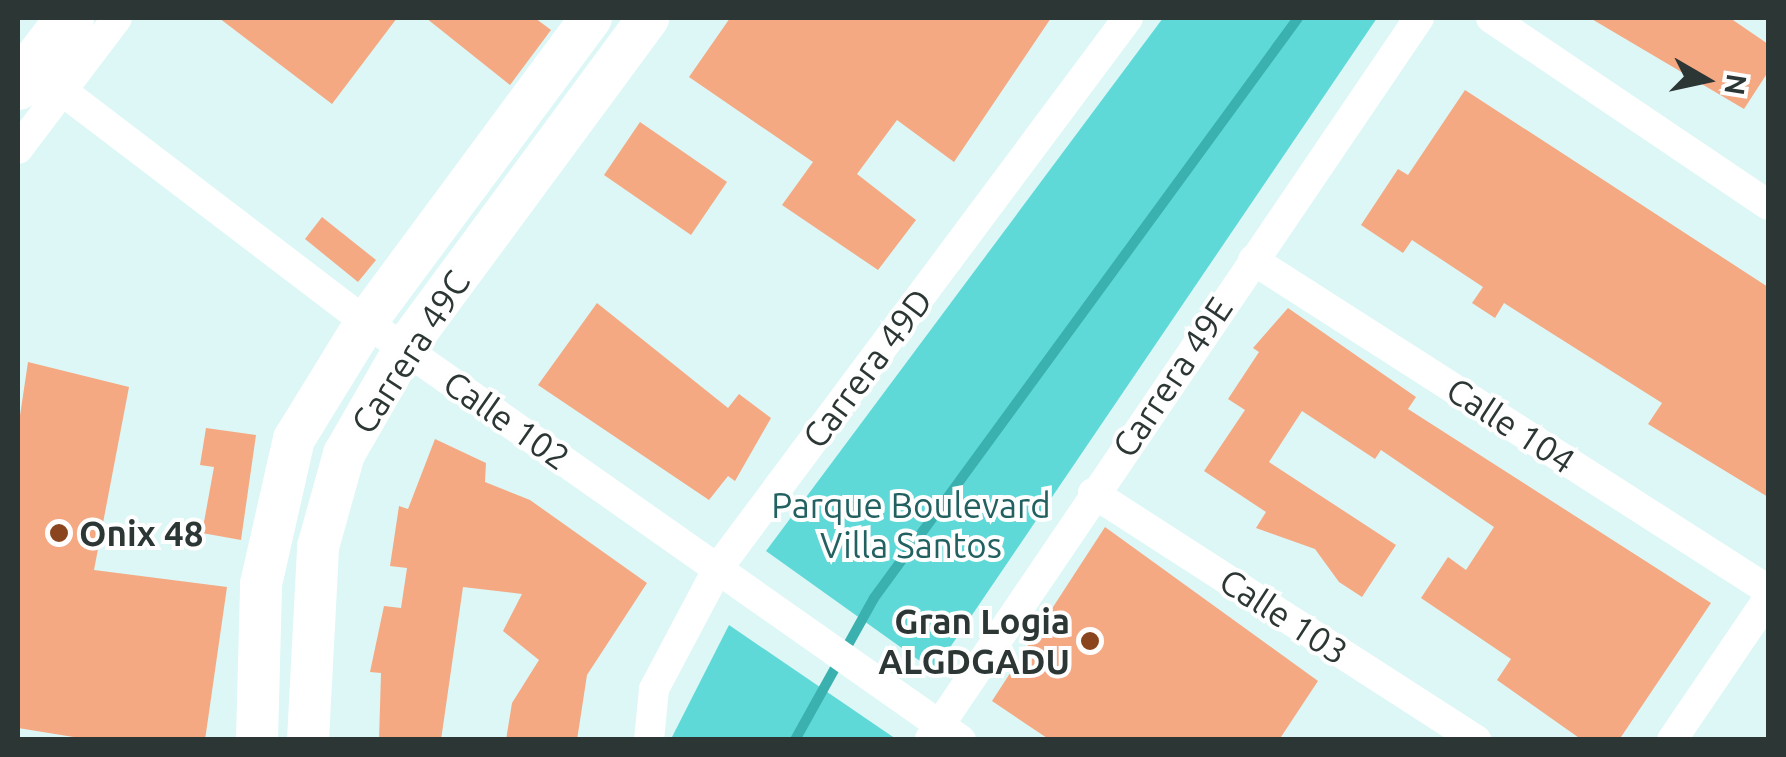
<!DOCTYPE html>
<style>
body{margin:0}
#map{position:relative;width:1786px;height:757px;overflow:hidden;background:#dcf7f6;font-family:Ubuntu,sans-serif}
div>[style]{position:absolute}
.green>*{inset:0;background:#5ed9d7}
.stream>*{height:10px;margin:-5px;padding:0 5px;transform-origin:5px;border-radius:5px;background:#3ab0af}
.building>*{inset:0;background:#f4a983}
.street>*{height:30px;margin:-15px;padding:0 15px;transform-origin:15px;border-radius:15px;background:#fff}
.secondary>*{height:42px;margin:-21px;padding:0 21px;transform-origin:21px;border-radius:21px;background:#fff}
.primary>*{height:48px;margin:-24px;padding:0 24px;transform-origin:24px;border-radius:24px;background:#fff}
.dots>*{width:28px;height:28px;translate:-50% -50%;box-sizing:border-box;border:5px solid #fefefe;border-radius:50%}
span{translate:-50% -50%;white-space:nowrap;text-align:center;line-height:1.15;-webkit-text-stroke:8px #fefefe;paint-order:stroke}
.street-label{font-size:35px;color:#2b3635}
.park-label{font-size:35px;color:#236161}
.poi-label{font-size:35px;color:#2b3635;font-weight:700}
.left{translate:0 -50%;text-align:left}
.right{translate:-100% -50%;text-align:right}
.frame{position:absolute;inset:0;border:20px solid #2b3635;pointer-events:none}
.north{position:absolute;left:1656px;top:30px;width:100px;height:100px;-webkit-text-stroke:8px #fefefe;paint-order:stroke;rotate:99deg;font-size:28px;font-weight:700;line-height:40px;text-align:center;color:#2b3635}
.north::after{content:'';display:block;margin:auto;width:35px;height:45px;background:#2b3635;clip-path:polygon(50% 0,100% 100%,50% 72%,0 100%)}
</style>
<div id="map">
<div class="green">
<i style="clip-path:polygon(1163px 18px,1377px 18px,934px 671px,766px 551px)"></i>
<i style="clip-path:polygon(729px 625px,896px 739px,671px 739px)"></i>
</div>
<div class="stream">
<i style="left:795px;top:740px;width:162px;rotate:-60.9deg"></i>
<i style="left:874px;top:598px;width:718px;rotate:-53.83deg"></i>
</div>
<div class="building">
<i style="clip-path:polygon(219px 18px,397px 18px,332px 104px)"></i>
<i style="clip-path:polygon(426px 18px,535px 18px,551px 30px,510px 85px)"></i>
<i style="clip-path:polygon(730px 18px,1051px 18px,954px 162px,897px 120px,857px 174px,916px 220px,878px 270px,782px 205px,813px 162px,689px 77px)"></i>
<i style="clip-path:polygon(1590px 18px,1730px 18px,1768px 44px,1768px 72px,1744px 109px)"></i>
<i style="clip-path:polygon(1465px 90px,1768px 287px,1768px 497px,1648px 424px,1662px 403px,1504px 303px,1495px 318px,1472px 303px,1483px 287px,1412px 240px,1403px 253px,1361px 225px,1398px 169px,1408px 175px)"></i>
<i style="clip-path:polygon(640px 122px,727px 182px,691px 235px,604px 175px)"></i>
<i style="clip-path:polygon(322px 217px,376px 260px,358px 282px,305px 239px)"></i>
<i style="clip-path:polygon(597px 303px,728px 408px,739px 394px,771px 418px,735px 481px,728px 476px,709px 500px,538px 385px)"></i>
<i style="clip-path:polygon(1288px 308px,1416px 397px,1408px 409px,1711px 603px,1619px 740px,1582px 740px,1497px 680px,1511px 659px,1421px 598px,1448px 557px,1466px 570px,1494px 527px,1381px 450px,1375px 459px,1302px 411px,1269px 462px,1396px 545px,1362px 597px,1339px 582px,1315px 549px,1256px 528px,1266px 512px,1204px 471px,1245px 410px,1228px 399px,1259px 352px,1253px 348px)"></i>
<i style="clip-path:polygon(28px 362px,129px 387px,94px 570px,227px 587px,205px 740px,92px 740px,18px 728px,18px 429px)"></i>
<i style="clip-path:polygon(206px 428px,256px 435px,241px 540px,202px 533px,214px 467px,200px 465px)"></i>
<i style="clip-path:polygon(435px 439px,486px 463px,485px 482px,530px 500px,647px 583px,587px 675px,577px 740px,506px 740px,512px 703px,539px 660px,503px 631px,522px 594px,463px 587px,441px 740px,379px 740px,381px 673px,370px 672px,384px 606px,401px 608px,407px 568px,390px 566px,399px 506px,408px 509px)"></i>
<i style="clip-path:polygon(1105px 527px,1318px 681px,1279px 740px,1050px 740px,992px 701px)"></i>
</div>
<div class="street">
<i style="left:1491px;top:18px;width:334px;rotate:34deg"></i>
<i style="left:61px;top:90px;width:383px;rotate:37.3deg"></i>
<i style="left:366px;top:322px;width:727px;rotate:35.09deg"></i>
<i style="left:18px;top:149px;width:164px;rotate:-52.9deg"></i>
<i style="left:1253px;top:260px;width:612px;rotate:32.65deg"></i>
<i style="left:1093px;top:493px;width:456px;rotate:32.8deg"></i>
<i style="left:930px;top:739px;width:871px;rotate:-55.85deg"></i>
<i style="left:649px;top:740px;width:51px;rotate:-84.4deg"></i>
<i style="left:654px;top:689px;width:137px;rotate:-62.1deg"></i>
<i style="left:718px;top:568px;width:686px;rotate:-53.3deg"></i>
<i style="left:1672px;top:740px;width:171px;rotate:-55.8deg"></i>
</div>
<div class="secondary">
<i style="left:257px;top:740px;width:156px;rotate:-88.5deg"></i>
<i style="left:261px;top:584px;width:149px;rotate:-77.2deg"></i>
<i style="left:294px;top:439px;width:137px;rotate:-58.4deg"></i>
<i style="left:366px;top:322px;width:378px;rotate:-53.5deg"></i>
<i style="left:308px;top:740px;width:193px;rotate:-87deg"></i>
<i style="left:318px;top:547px;width:97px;rotate:-74.4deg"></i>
<i style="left:344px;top:454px;width:122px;rotate:-60.1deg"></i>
<i style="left:405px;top:348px;width:410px;rotate:-53.6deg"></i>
</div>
<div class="primary">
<i style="left:18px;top:86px;width:86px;rotate:-52.6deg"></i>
</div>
<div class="dots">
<i style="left:59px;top:533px;background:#8b451e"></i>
<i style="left:1090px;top:641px;background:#8b451e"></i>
</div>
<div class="street-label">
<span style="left:410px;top:352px;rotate:-57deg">Carrera 49C</span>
<span style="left:867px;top:368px;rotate:-53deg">Carrera 49D</span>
<span style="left:1172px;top:377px;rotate:-56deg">Carrera 49E</span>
<span style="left:507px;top:420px;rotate:35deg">Calle 102</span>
<span style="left:1511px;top:425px;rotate:33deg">Calle 104</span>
<span style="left:1284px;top:616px;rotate:33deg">Calle 103</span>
</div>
<div class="park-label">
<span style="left:911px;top:525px">Parque Boulevard<br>Villa Santos</span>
</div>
<div class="poi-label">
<span class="left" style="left:79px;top:533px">Onix 48</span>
<span class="right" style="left:1070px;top:641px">Gran Logia<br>ALGDGADU</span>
</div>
<div class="frame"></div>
<div class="north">N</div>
</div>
